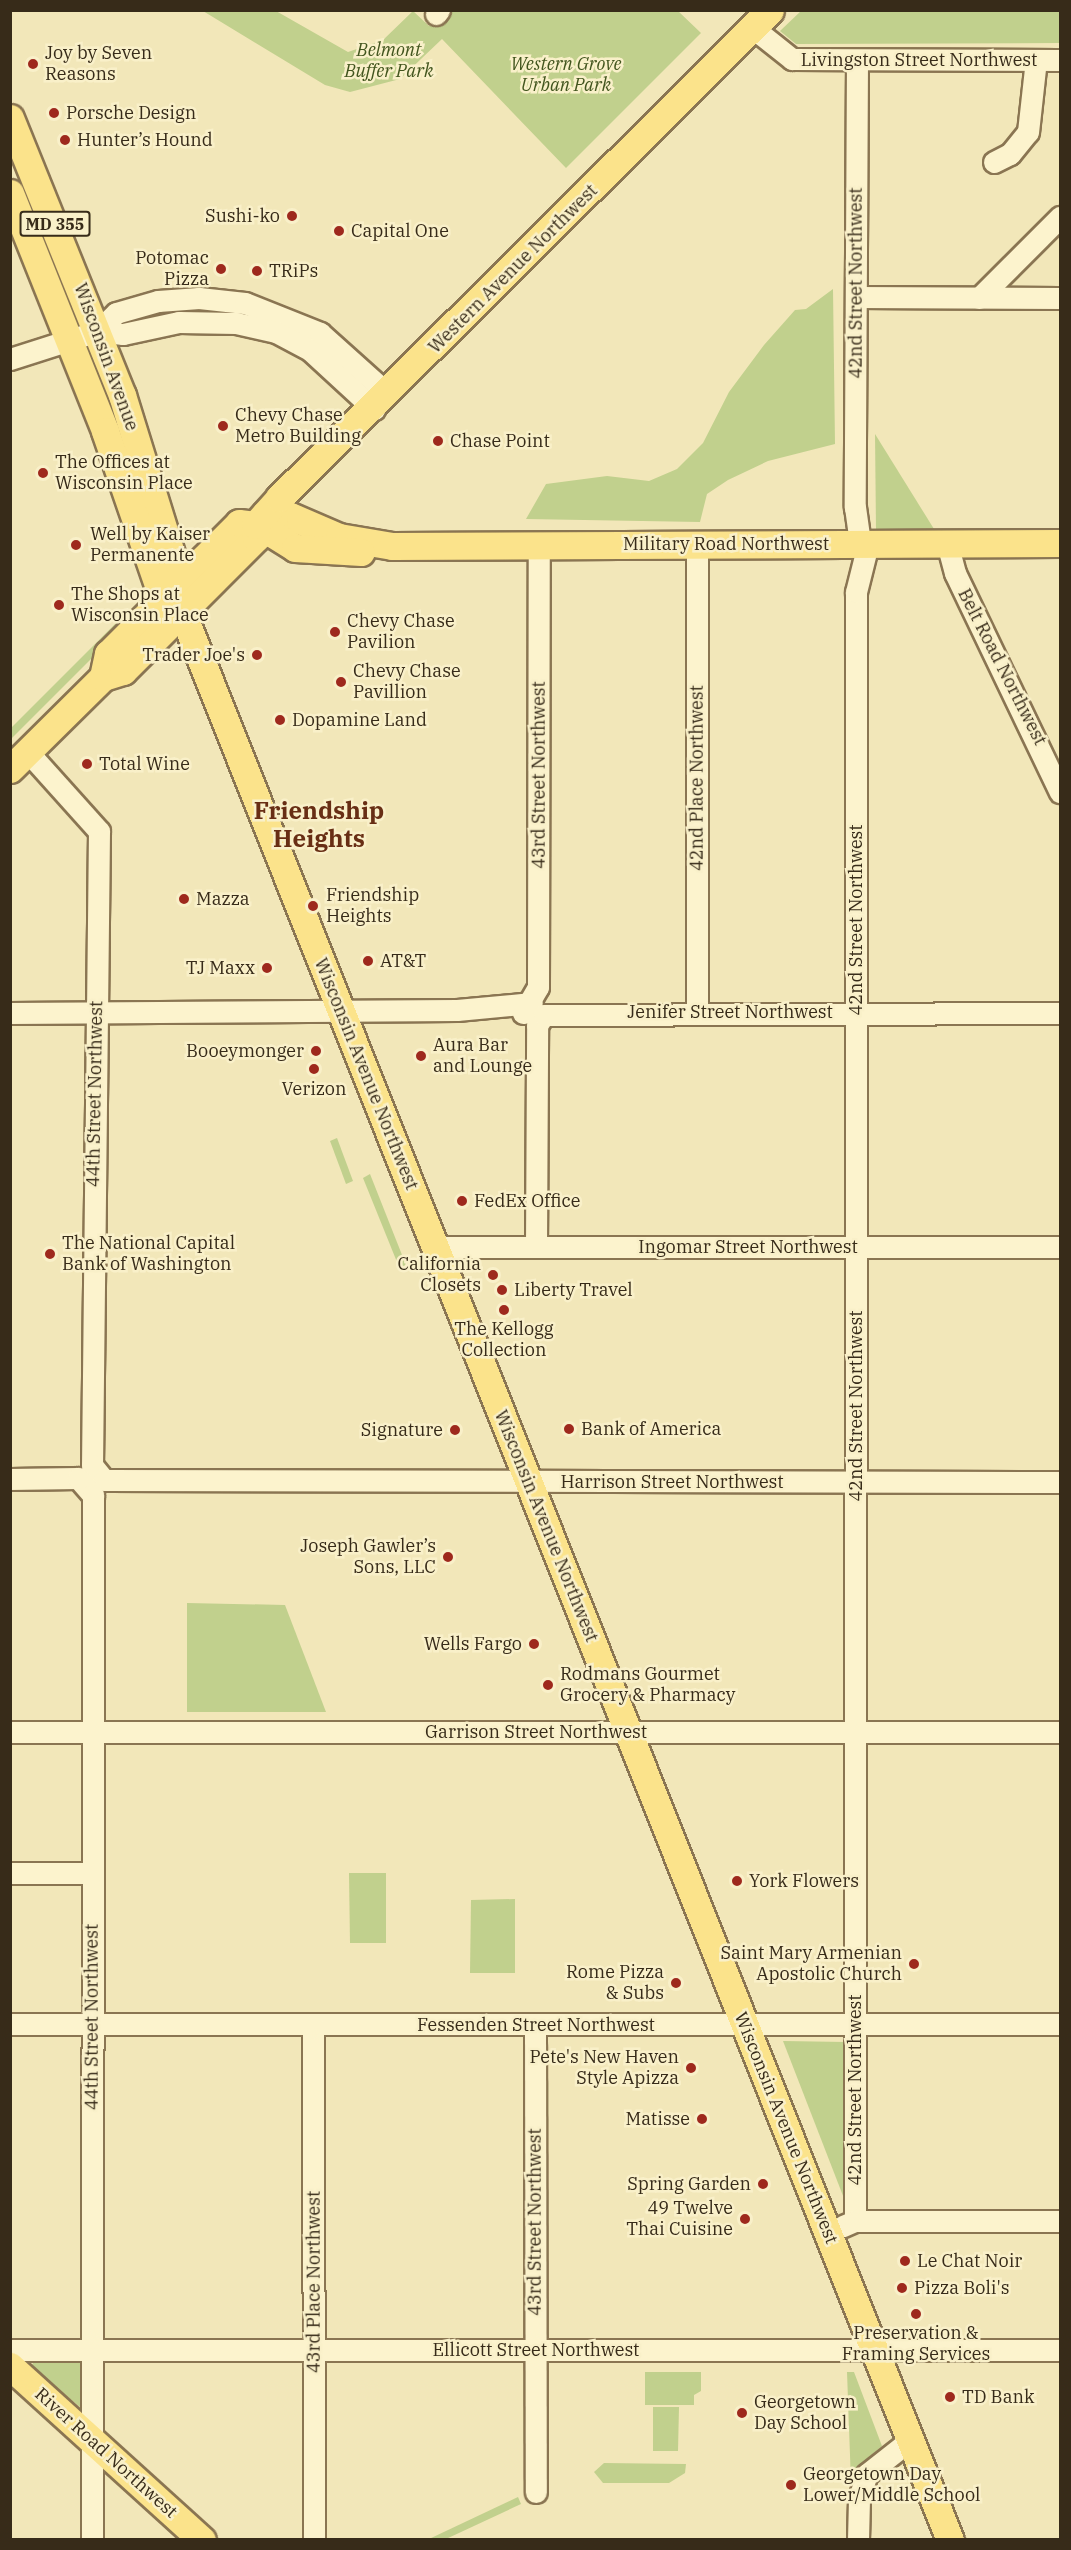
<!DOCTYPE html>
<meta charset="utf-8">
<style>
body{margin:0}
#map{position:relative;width:1071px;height:2550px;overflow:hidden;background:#f2e7b9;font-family:"IBM Plex Serif",serif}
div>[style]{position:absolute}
.green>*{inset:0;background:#c1d08d}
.roads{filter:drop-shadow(2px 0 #8a7552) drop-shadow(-2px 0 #8a7552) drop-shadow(0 2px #8a7552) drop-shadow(0 -2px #8a7552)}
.minor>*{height:21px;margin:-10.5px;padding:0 10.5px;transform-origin:10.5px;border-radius:10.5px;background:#fcf3cd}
.major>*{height:27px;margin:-13.5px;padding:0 13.5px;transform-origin:13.5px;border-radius:13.5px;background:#fbe38b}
.dots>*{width:16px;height:16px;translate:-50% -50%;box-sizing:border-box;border:3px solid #f9f0c9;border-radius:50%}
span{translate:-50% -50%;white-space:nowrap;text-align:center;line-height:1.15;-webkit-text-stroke:5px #f9f0c9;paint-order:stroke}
.shield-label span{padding:2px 4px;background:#f9f0c9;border:2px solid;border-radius:4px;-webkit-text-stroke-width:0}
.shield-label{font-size:16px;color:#372b19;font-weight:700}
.park-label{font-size:18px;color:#42551e;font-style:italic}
.poi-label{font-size:18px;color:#372b19}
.left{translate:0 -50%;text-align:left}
.right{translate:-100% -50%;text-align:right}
.street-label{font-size:18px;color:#372b19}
.district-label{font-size:24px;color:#682e14;font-weight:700}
.frame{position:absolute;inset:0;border:12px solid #372b19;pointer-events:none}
</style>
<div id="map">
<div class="green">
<i style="clip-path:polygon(802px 10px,1060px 11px,1060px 43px,796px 44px,780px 31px)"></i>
<i style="clip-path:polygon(203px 11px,276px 11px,348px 52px,383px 40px,413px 11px,429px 26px,445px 11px,678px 11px,701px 33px,566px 168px,442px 39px,400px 79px,350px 92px,325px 85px)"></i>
<i style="clip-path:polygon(833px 289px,835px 444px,768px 461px,728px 480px,707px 494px,700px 522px,526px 519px,546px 484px,607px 476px,649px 481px,677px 469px,703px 443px,729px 392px,764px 345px,795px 310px,806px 309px)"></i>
<i style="clip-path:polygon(875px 434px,934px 529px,876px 529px)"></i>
<i style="clip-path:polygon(126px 613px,131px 617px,121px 629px,11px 739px,11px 728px)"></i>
<i style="clip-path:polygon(337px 1138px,353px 1181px,346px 1184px,330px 1141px)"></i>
<i style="clip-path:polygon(370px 1174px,406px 1265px,399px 1267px,363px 1178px)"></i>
<i style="clip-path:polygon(187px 1603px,285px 1605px,326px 1712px,187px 1712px)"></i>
<i style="clip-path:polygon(349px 1873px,386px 1873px,386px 1943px,350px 1943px)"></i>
<i style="clip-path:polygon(515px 1899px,515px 1973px,470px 1973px,471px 1900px)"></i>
<i style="clip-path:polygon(783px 2041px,846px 2042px,845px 2201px)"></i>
<i style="clip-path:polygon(34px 2361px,80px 2362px,80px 2407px,31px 2367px)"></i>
<i style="clip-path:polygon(645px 2372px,701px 2372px,701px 2391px,694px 2395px,694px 2405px,645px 2405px)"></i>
<i style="clip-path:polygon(847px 2372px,854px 2372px,882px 2446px,862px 2463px,851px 2483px)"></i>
<i style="clip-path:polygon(653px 2407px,679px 2407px,678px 2451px,653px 2451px)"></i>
<i style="clip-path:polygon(604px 2463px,686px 2464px,685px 2473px,669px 2483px,603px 2483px,594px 2472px)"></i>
<i style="clip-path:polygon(518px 2497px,521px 2504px,446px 2539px,429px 2539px)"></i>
</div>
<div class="roads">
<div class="minor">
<i style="left:436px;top:14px;width:5px;rotate:-53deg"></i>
<i style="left:753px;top:28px;width:50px;rotate:38.5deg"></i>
<i style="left:792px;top:59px;width:268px;rotate:0.2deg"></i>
<i style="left:857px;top:60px;width:447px;rotate:90.3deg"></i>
<i style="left:855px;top:507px;width:37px;rotate:82deg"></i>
<i style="left:994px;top:162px;width:18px;rotate:-27deg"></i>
<i style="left:1010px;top:154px;width:28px;rotate:-51deg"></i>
<i style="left:1028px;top:132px;width:72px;rotate:-83.7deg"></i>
<i style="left:856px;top:297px;width:204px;rotate:0.3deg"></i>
<i style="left:979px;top:298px;width:115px;rotate:-45deg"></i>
<i style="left:98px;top:331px;width:25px;rotate:-45deg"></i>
<i style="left:116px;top:313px;width:44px;rotate:-15.9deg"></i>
<i style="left:158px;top:301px;width:41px;rotate:-4.2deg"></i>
<i style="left:199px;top:298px;width:46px;rotate:6.2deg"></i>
<i style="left:245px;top:303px;width:81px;rotate:21.8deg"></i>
<i style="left:320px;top:333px;width:91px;rotate:41.9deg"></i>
<i style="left:10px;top:359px;width:92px;rotate:-17.7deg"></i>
<i style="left:98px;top:331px;width:25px;rotate:7deg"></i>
<i style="left:123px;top:334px;width:57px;rotate:-12.1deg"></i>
<i style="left:179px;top:322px;width:57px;rotate:1deg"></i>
<i style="left:236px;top:323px;width:41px;rotate:12.7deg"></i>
<i style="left:276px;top:332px;width:40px;rotate:28deg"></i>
<i style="left:311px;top:351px;width:86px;rotate:42.6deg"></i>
<i style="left:947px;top:543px;width:31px;rotate:75deg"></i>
<i style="left:955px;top:573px;width:243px;rotate:64.4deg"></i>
<i style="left:697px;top:544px;width:468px;rotate:90deg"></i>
<i style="left:28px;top:752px;width:106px;rotate:48.1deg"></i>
<i style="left:99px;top:831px;width:634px;rotate:90.63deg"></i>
<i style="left:92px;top:1465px;width:19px;rotate:51deg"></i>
<i style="left:104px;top:1480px;width:956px;rotate:0.12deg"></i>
<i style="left:10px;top:1013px;width:447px;rotate:-0.4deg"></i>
<i style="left:457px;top:1010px;width:75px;rotate:-5.3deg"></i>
<i style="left:523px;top:1013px;width:30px;rotate:-60deg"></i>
<i style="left:538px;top:987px;width:442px;rotate:-89.9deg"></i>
<i style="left:435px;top:1247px;width:625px"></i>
<i style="left:536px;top:1247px;width:222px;rotate:-89.7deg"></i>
<i style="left:537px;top:1025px;width:12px;rotate:-55deg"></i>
<i style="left:544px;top:1015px;width:516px;rotate:-0.22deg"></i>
<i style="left:10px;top:1479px;width:68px;rotate:-0.8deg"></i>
<i style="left:78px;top:1478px;width:23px;rotate:49deg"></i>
<i style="left:93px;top:1495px;width:1045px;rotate:90.05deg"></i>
<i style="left:10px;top:1732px;width:1050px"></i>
<i style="left:10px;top:1873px;width:81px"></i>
<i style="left:10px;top:2024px;width:1050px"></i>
<i style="left:313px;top:2025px;width:515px;rotate:89.89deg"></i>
<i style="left:535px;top:2025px;width:467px;rotate:89.9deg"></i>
<i style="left:855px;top:2221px;width:1629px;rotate:-89.96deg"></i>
<i style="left:856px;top:592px;width:49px;rotate:-76deg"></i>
<i style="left:843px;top:2226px;width:13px;rotate:-23deg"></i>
<i style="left:855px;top:2221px;width:205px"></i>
<i style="left:10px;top:2350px;width:1050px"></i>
<i style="left:858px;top:2540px;width:42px;rotate:-88.6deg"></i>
<i style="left:859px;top:2498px;width:25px;rotate:-72deg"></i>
<i style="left:867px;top:2474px;width:55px;rotate:-38.3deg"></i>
</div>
<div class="major">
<i style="left:10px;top:118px;width:299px;rotate:68deg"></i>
<i style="left:122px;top:395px;width:196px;rotate:72.8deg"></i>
<i style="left:180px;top:582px;width:30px;rotate:86deg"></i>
<i style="left:182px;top:612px;width:2075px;rotate:68.28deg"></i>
<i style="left:10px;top:193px;width:256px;rotate:68.2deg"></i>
<i style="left:105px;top:431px;width:178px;rotate:71deg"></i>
<i style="left:163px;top:599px;width:23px;rotate:34deg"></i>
<i style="left:265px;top:514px;width:10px;rotate:29deg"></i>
<i style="left:274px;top:519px;width:16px;rotate:-11deg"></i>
<i style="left:290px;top:516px;width:53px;rotate:23.2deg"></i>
<i style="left:339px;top:537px;width:54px;rotate:9.6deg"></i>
<i style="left:392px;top:546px;width:668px;rotate:-0.26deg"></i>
<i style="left:274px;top:519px;width:15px;rotate:94deg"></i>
<i style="left:273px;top:534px;width:26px;rotate:32deg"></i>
<i style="left:295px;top:548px;width:66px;rotate:3.5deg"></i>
<i style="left:103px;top:677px;width:24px;rotate:-78deg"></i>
<i style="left:108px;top:654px;width:185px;rotate:-45deg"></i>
<i style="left:239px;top:523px;width:16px;rotate:7deg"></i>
<i style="left:10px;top:769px;width:131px;rotate:-44.7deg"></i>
<i style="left:103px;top:677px;width:21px;rotate:-17deg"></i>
<i style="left:123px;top:671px;width:188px;rotate:-45deg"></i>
<i style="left:256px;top:538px;width:13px;rotate:-94deg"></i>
<i style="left:255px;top:525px;width:36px;rotate:-48deg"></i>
<i style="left:279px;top:498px;width:692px;rotate:-44.82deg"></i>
<i style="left:10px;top:2366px;width:259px;rotate:42.2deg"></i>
</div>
</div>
<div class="dots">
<i style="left:33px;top:64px;background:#9e291d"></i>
<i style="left:54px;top:113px;background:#9e291d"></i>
<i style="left:65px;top:140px;background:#9e291d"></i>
<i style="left:292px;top:216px;background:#9e291d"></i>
<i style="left:339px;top:231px;background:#9e291d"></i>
<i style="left:221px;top:269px;background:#9e291d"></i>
<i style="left:257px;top:271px;background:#9e291d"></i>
<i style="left:223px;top:426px;background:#9e291d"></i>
<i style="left:438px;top:441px;background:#9e291d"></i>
<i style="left:43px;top:473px;background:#9e291d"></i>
<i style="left:76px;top:545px;background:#9e291d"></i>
<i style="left:59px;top:605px;background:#9e291d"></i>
<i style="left:335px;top:632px;background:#9e291d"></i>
<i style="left:257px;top:655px;background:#9e291d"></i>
<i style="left:341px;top:682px;background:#9e291d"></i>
<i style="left:280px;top:720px;background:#9e291d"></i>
<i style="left:87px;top:764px;background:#9e291d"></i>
<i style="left:184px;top:899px;background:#9e291d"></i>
<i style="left:313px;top:906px;background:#9e291d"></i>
<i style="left:368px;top:961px;background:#9e291d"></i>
<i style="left:267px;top:968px;background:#9e291d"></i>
<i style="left:316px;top:1051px;background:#9e291d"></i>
<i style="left:421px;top:1056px;background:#9e291d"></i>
<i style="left:314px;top:1069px;background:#9e291d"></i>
<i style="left:462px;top:1201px;background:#9e291d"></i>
<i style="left:50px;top:1254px;background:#9e291d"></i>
<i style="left:493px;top:1275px;background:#9e291d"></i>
<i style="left:502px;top:1290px;background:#9e291d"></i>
<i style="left:504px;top:1310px;background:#9e291d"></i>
<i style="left:569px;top:1429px;background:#9e291d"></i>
<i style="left:455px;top:1430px;background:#9e291d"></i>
<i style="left:448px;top:1557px;background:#9e291d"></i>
<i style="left:534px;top:1644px;background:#9e291d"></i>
<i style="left:548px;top:1685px;background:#9e291d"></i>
<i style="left:737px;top:1881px;background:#9e291d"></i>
<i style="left:914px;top:1964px;background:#9e291d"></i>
<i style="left:676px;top:1983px;background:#9e291d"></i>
<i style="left:691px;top:2068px;background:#9e291d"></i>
<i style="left:702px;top:2119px;background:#9e291d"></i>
<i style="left:763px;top:2184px;background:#9e291d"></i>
<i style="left:745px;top:2219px;background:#9e291d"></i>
<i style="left:905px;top:2261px;background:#9e291d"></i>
<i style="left:902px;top:2288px;background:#9e291d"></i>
<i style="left:916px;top:2314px;background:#9e291d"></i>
<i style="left:950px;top:2397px;background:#9e291d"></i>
<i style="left:742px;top:2413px;background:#9e291d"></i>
<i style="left:791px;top:2485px;background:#9e291d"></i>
</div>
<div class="shield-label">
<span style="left:55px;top:224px">MD 355</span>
</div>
<div class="park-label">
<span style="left:389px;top:61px">Belmont<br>Buffer Park</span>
<span style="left:566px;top:75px">Western Grove<br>Urban Park</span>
</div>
<div class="poi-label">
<span class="left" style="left:45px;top:64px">Joy by Seven<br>Reasons</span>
<span class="left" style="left:66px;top:113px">Porsche Design</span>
<span class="left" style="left:77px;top:140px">Hunter’s Hound</span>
<span class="right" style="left:280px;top:216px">Sushi-ko</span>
<span class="left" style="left:351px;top:231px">Capital One</span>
<span class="right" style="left:209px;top:269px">Potomac<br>Pizza</span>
<span class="left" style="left:269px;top:271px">TRiPs</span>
<span class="left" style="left:235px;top:426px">Chevy Chase<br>Metro Building</span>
<span class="left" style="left:450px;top:441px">Chase Point</span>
<span class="left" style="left:55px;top:473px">The Offices at<br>Wisconsin Place</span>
<span class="left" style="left:90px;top:545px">Well by Kaiser<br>Permanente</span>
<span class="left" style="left:71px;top:605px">The Shops at<br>Wisconsin Place</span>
<span class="left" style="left:347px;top:632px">Chevy Chase<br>Pavilion</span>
<span class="right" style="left:245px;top:655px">Trader Joe's</span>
<span class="left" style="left:353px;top:682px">Chevy Chase<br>Pavillion</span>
<span class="left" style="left:292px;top:720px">Dopamine Land</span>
<span class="left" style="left:99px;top:764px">Total Wine</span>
<span class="left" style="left:326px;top:906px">Friendship<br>Heights</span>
<span class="left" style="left:196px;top:899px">Mazza</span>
<span class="left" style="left:380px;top:961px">AT&amp;T</span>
<span class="right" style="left:255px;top:968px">TJ Maxx</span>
<span class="left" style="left:433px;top:1056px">Aura Bar<br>and Lounge</span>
<span class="right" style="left:304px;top:1051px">Booeymonger</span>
<span style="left:314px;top:1089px">Verizon</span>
<span class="left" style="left:474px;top:1201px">FedEx Office</span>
<span class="left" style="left:62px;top:1254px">The National Capital<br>Bank of Washington</span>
<span class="right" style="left:481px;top:1275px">California<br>Closets</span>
<span class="left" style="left:514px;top:1290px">Liberty Travel</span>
<span style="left:504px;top:1340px">The Kellogg<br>Collection</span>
<span class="left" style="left:581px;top:1429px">Bank of America</span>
<span class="right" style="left:443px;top:1430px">Signature</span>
<span class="right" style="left:436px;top:1557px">Joseph Gawler’s<br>Sons, LLC</span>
<span class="right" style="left:522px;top:1644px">Wells Fargo</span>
<span class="left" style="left:560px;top:1685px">Rodmans Gourmet<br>Grocery &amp; Pharmacy</span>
<span class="left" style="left:749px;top:1881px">York Flowers</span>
<span class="right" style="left:902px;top:1964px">Saint Mary Armenian<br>Apostolic Church</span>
<span class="right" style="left:664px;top:1983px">Rome Pizza<br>&amp; Subs</span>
<span class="right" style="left:679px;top:2068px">Pete's New Haven<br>Style Apizza</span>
<span class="right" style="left:690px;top:2119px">Matisse</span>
<span class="right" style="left:751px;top:2184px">Spring Garden</span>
<span class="right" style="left:733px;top:2219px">49 Twelve<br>Thai Cuisine</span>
<span class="left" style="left:917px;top:2261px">Le Chat Noir</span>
<span class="left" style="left:914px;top:2288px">Pizza Boli's</span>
<span style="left:916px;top:2344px">Preservation &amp;<br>Framing Services</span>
<span class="left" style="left:962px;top:2397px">TD Bank</span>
<span class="left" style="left:754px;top:2413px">Georgetown<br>Day School</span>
<span class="left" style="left:803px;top:2485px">Georgetown Day<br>Lower/Middle School</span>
</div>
<div class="street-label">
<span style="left:919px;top:60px">Livingston Street Northwest</span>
<span style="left:513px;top:269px;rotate:-45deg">Western Avenue Northwest</span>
<span style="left:856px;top:283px;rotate:-90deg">42nd Street Northwest</span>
<span style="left:106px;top:357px;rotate:70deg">Wisconsin Avenue</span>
<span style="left:726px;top:544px">Military Road Northwest</span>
<span style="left:1002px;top:667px;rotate:63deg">Belt Road Northwest</span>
<span style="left:539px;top:775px;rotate:-90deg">43rd Street Northwest</span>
<span style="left:697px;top:778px;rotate:-90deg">42nd Place Northwest</span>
<span style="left:856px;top:920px;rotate:-90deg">42nd Street Northwest</span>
<span style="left:730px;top:1012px">Jenifer Street Northwest</span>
<span style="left:366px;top:1074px;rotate:68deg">Wisconsin Avenue Northwest</span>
<span style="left:95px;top:1094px;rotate:-89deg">44th Street Northwest</span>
<span style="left:748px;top:1247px">Ingomar Street Northwest</span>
<span style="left:856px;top:1406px;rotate:-90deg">42nd Street Northwest</span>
<span style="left:672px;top:1482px">Harrison Street Northwest</span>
<span style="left:546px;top:1526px;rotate:68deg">Wisconsin Avenue Northwest</span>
<span style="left:536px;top:1732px">Garrison Street Northwest</span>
<span style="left:92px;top:2017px;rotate:-90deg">44th Street Northwest</span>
<span style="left:536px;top:2025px">Fessenden Street Northwest</span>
<span style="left:855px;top:2090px;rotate:-90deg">42nd Street Northwest</span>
<span style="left:786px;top:2128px;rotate:68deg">Wisconsin Avenue Northwest</span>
<span style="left:535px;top:2222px;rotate:-90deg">43rd Street Northwest</span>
<span style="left:314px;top:2282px;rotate:-90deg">43rd Place Northwest</span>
<span style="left:536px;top:2350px">Ellicott Street Northwest</span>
<span style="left:106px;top:2453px;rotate:42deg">River Road Northwest</span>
</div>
<div class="district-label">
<span style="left:319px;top:825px">Friendship<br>Heights</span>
</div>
<div class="frame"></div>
</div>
